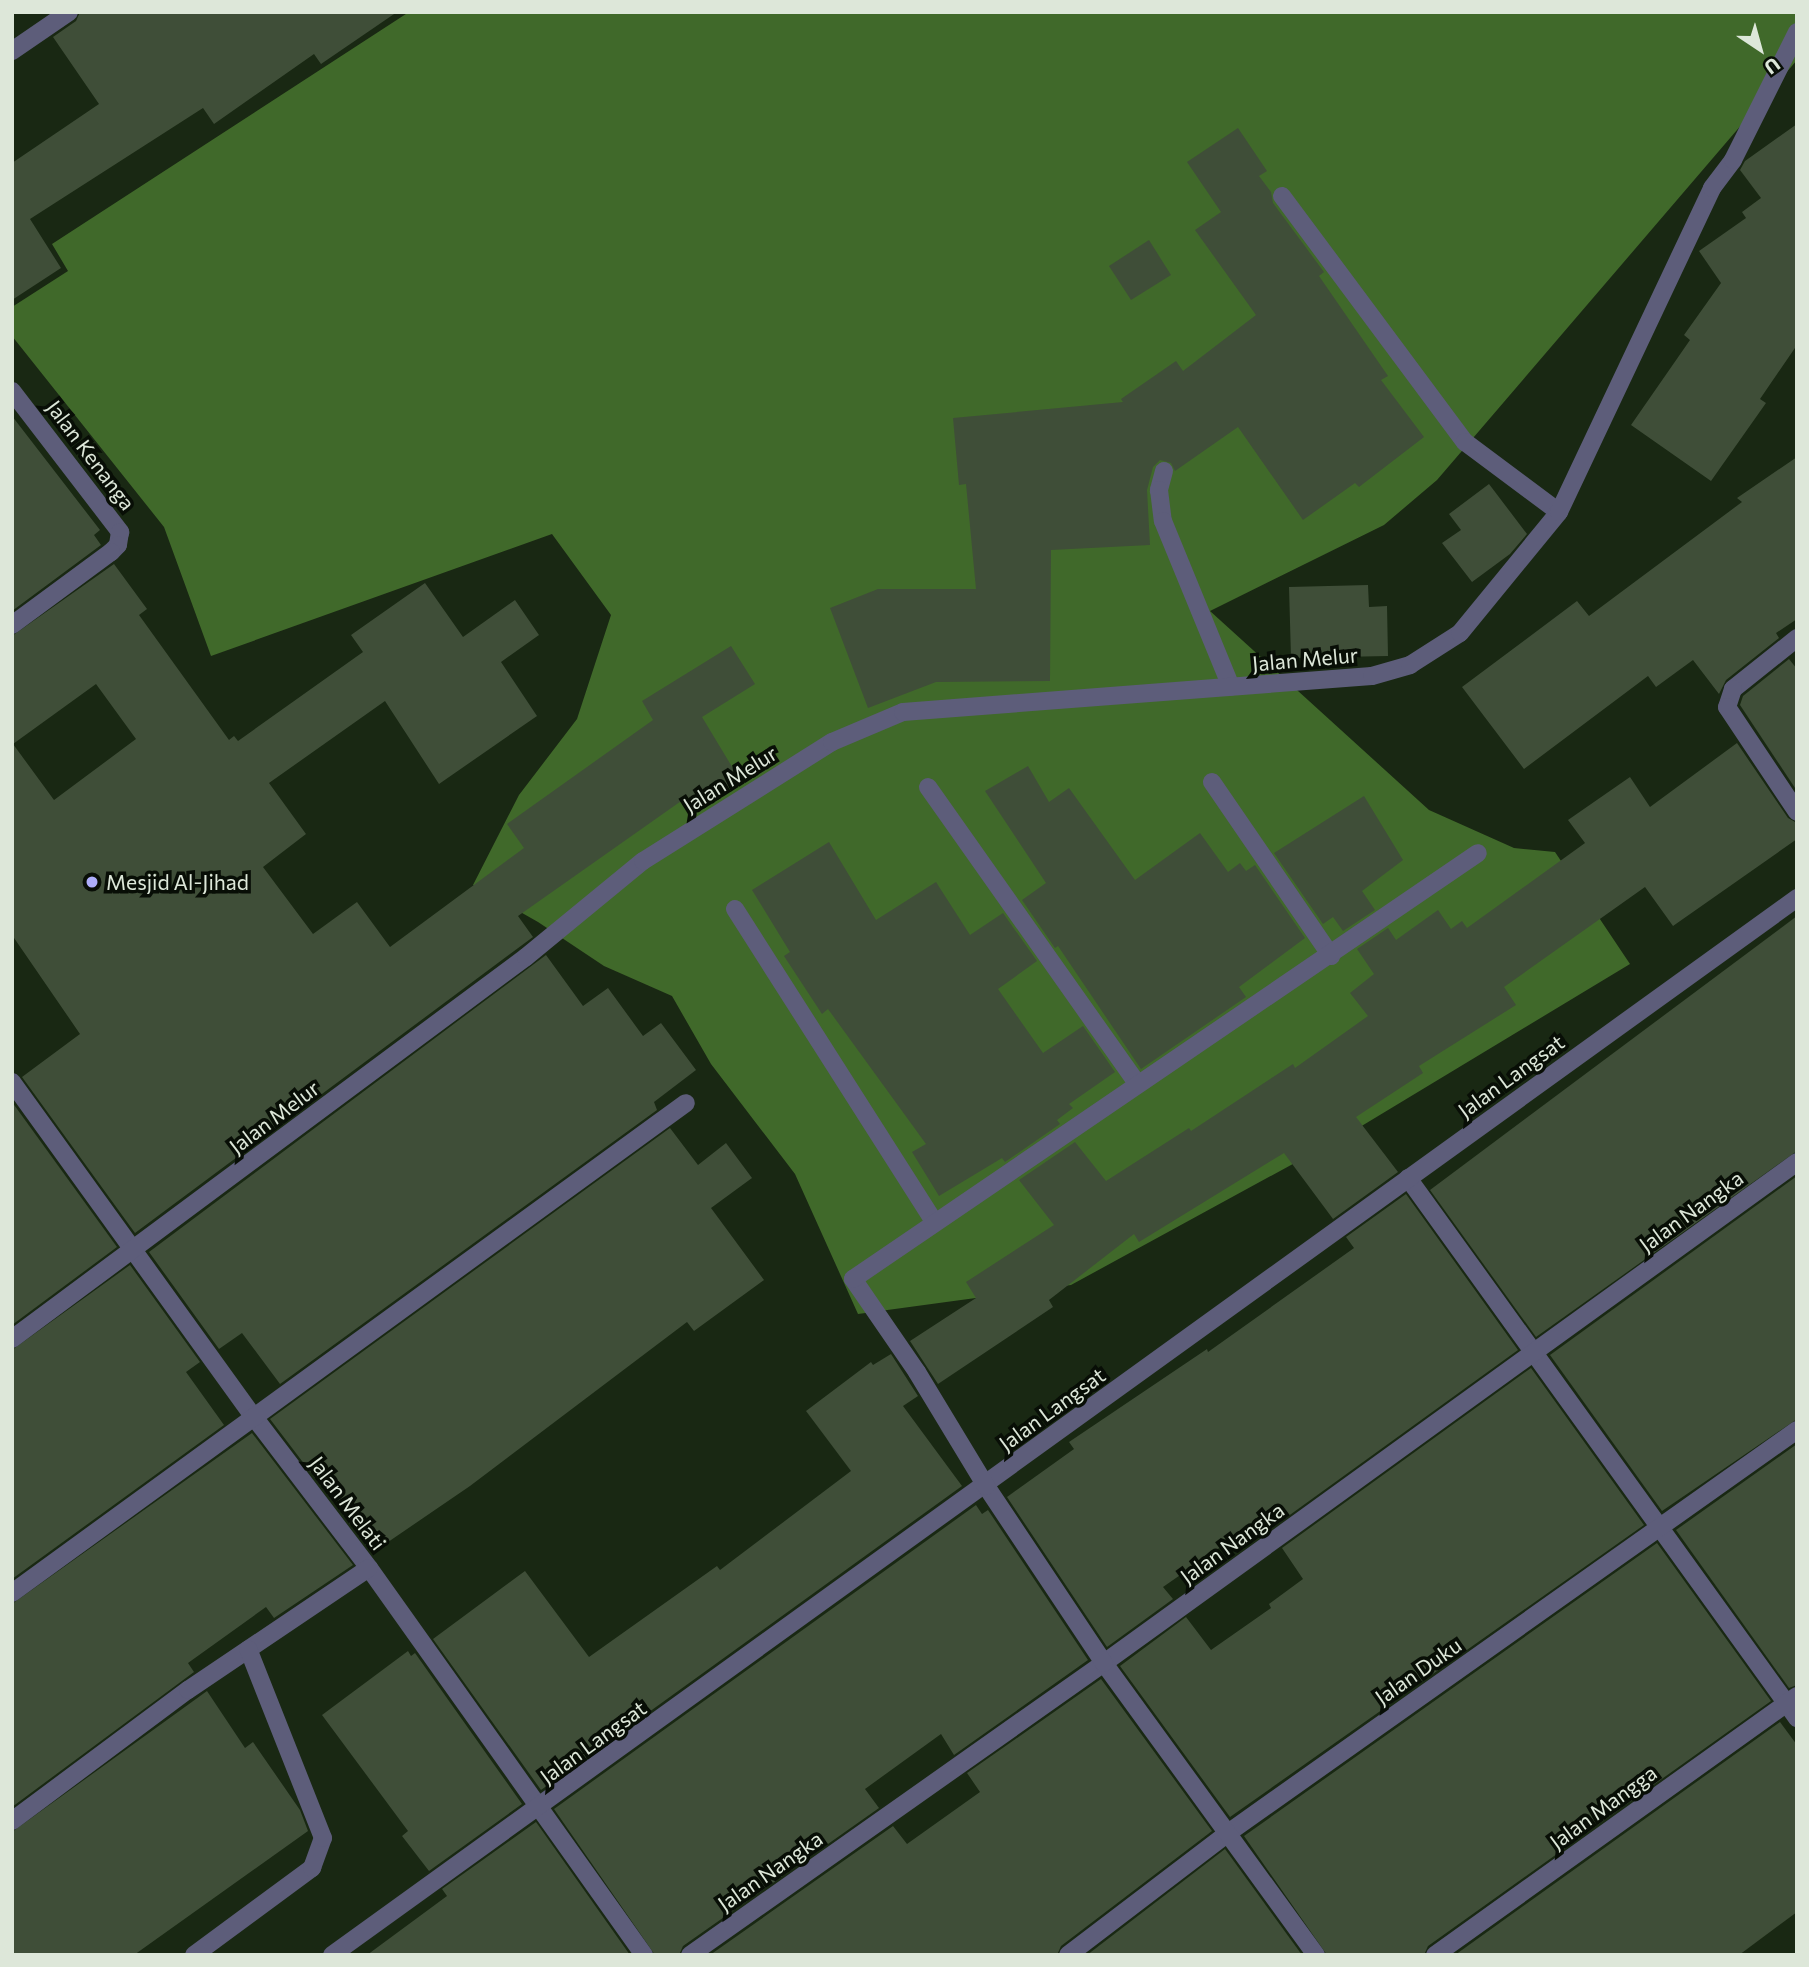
<!DOCTYPE html>
<style>
body{margin:0}
#map{position:relative;width:1809px;height:1967px;overflow:hidden;background:#192813;font-family:Commissioner,sans-serif}
div>[style]{position:absolute}
.forest>*{inset:0;background:#40692a}
.building>*{inset:0;background:#3f4e38}
.minor>*{height:18px;margin:-9px;padding:0 9px;transform-origin:9px;border-radius:9px;background:#5d5d7a}
.dots>*{width:19px;height:19px;translate:-50% -50%;box-sizing:border-box;border:4px solid #080e06;border-radius:50%}
span{translate:-50% -50%;white-space:nowrap;text-align:center;line-height:1.15;-webkit-text-stroke:7px #080e06;paint-order:stroke}
.street-label{font-size:21px;color:#dde7d9}
.poi-label{font-size:21px;color:#dde7d9}
.left{translate:0 -50%;text-align:left}
.frame{position:absolute;inset:0;border:14px solid #dde7d9;pointer-events:none}
.north{position:absolute;left:1725px;top:14px;width:70px;height:70px;-webkit-text-stroke:5px #080e06;paint-order:stroke;rotate:144deg;font-size:19px;font-weight:700;line-height:28px;text-align:center;color:#dde7d9}
.north::after{content:'';display:block;margin:auto;width:24px;height:32px;background:#dde7d9;clip-path:polygon(50% 0,100% 100%,50% 72%,0 100%)}
</style>
<div id="map">
<div class="forest">
<i style="clip-path:polygon(409px 12px,1797px 12px,1797px 60px,1437px 480px,1384px 525px,1210px 611px,1429px 810px,1514px 848px,1555px 852px,1630px 964px,1355px 1130px,1071px 1285px,858px 1314px,795px 1174px,711px 1064px,672px 996px,604px 966px,538px 922px,473px 885px,519px 795px,577px 719px,611px 615px,552px 534px,211px 656px,164px 527px,12px 336px,12px 307px,68px 271px,52px 244px)"></i>
</div>
<div class="building">
<i style="clip-path:polygon(80px 12px,397px 12px,321px 64px,314px 54px,214px 124px,203px 108px,30px 219px,61px 268px,12px 300px,12px 163px,99px 104px,53px 37px,76px 21px)"></i>
<i style="clip-path:polygon(1797px 124px,1797px 345px,1760px 399px,1766px 403px,1711px 481px,1631px 425px,1690px 340px,1684px 335px,1721px 283px,1699px 251px,1746px 218px,1742px 212px,1761px 198px,1740px 170px,1745px 161px)"></i>
<i style="clip-path:polygon(1238px 128px,1267px 171px,1259px 176px,1271px 192px,1273px 203px,1324px 272px,1319px 276px,1388px 376px,1381px 380px,1424px 437px,1359px 487px,1355px 483px,1303px 520px,1238px 427px,1175px 471px,1171px 463px,1160px 460px,1153px 467px,1147px 490px,1150px 545px,1051px 550px,1050px 681px,936px 682px,868px 708px,830px 608px,878px 589px,976px 589px,966px 484px,959px 485px,953px 418px,1123px 402px,1121px 399px,1176px 361px,1183px 371px,1256px 315px,1195px 230px,1221px 212px,1187px 162px)"></i>
<i style="clip-path:polygon(1149px 240px,1171px 275px,1131px 300px,1109px 266px)"></i>
<i style="clip-path:polygon(12px 416px,100px 530px,94px 535px,101px 545px,12px 611px)"></i>
<i style="clip-path:polygon(1797px 457px,1797px 619px,1776px 633px,1779px 638px,1726px 680px,1719px 694px,1693px 660px,1656px 687px,1648px 676px,1524px 769px,1462px 687px,1577px 601px,1589px 616px,1742px 502px,1737px 498px)"></i>
<i style="clip-path:polygon(1489px 484px,1527px 534px,1510px 554px,1472px 582px,1442px 543px,1461px 530px,1449px 514px)"></i>
<i style="clip-path:polygon(evenodd,114px 564px,147px 609px,139px 615px,229px 740px,234px 736px,238px 741px,363px 652px,351px 635px,425px 583px,463px 637px,515px 600px,539px 635px,501px 662px,537px 716px,439px 784px,385px 701px,269px 783px,306px 834px,263px 867px,313px 934px,357px 902px,390px 947px,524px 848px,507px 824px,653px 720px,642px 701px,731px 646px,755px 684px,702px 717px,740px 780px,691px 810px,684px 799px,518px 916px,533px 937px,135px 1233px,22px 1077px,80px 1034px,12px 935px,12px 636px,114px 564px,96px 684px,136px 739px,54px 800px,13px 744px,96px 684px)"></i>
<i style="clip-path:polygon(1368px 585px,1369px 607px,1387px 606px,1388px 656px,1291px 658px,1289px 587px)"></i>
<i style="clip-path:polygon(1789px 659px,1797px 669px,1797px 791px,1740px 705px,1743px 696px)"></i>
<i style="clip-path:polygon(1737px 743px,1788px 818px,1797px 823px,1797px 839px,1673px 926px,1645px 887px,1504px 987px,1516px 1005px,1419px 1066px,1423px 1073px,1356px 1117px,1398px 1172px,1333px 1219px,1284px 1153px,1139px 1242px,1134px 1234px,1049px 1300px,1053px 1307px,938px 1384px,910px 1341px,976px 1298px,966px 1282px,1054px 1225px,1019px 1180px,1075px 1142px,1106px 1181px,1189px 1128px,1191px 1131px,1293px 1064px,1295px 1068px,1368px 1016px,1350px 993px,1374px 974px,1357px 949px,1388px 928px,1396px 940px,1438px 910px,1451px 929px,1462px 921px,1467px 928px,1585px 843px,1568px 820px,1630px 777px,1650px 807px)"></i>
<i style="clip-path:polygon(1028px 766px,1049px 802px,1069px 788px,1135px 880px,1200px 833px,1228px 872px,1240px 863px,1246px 871px,1255px 865px,1305px 938px,1239px 987px,1246px 997px,1141px 1069px,1058px 946px,1055px 948px,1022px 900px,1046px 883px,985px 791px)"></i>
<i style="clip-path:polygon(1364px 796px,1403px 860px,1362px 891px,1375px 910px,1343px 931px,1333px 917px,1323px 924px,1274px 853px)"></i>
<i style="clip-path:polygon(829px 842px,876px 920px,936px 882px,970px 935px,1003px 913px,1037px 961px,998px 989px,1043px 1053px,1083px 1026px,1115px 1072px,1069px 1104px,1073px 1108px,1057px 1120px,1060px 1124px,1005px 1162px,1002px 1158px,939px 1196px,912px 1152px,926px 1144px,828px 1009px,822px 1014px,784px 956px,790px 952px,752px 890px)"></i>
<i style="clip-path:polygon(1797px 916px,1797px 1151px,1536px 1337px,1430px 1190px)"></i>
<i style="clip-path:polygon(546px 955px,583px 1006px,608px 988px,643px 1036px,661px 1023px,696px 1070px,654px 1102px,657px 1110px,280px 1384px,242px 1333px,219px 1349px,149px 1252px)"></i>
<i style="clip-path:polygon(12px 1102px,117px 1247px,12px 1325px)"></i>
<i style="clip-path:polygon(670px 1128px,698px 1165px,726px 1143px,752px 1178px,711px 1208px,764px 1280px,694px 1331px,687px 1322px,470px 1486px,372px 1553px,270px 1419px)"></i>
<i style="clip-path:polygon(1797px 1176px,1797px 1419px,1662px 1511px,1550px 1355px)"></i>
<i style="clip-path:polygon(1406px 1194px,1518px 1350px,1269px 1530px,1261px 1519px,1163px 1587px,1173px 1599px,1107px 1647px,1007px 1497px,1074px 1449px,1069px 1442px,1207px 1349px,1208px 1352px,1354px 1248px,1346px 1237px)"></i>
<i style="clip-path:polygon(130px 1265px,200px 1362px,186px 1372px,224px 1425px,12px 1579px,12px 1350px)"></i>
<i style="clip-path:polygon(891px 1354px,918px 1396px,903px 1406px,962px 1486px,541px 1790px,433px 1639px,525px 1571px,589px 1657px,717px 1566px,720px 1570px,851px 1471px,806px 1411px,871px 1362px,873px 1365px)"></i>
<i style="clip-path:polygon(1531px 1368px,1644px 1525px,1230px 1817px,1120px 1666px,1186px 1617px,1211px 1650px,1271px 1608px,1269px 1604px,1303px 1579px,1282px 1548px)"></i>
<i style="clip-path:polygon(252px 1433px,353px 1565px,274px 1618px,266px 1607px,188px 1663px,194px 1672px,12px 1807px,12px 1604px)"></i>
<i style="clip-path:polygon(1797px 1444px,1797px 1685px,1789px 1688px,1676px 1530px)"></i>
<i style="clip-path:polygon(976px 1505px,982px 1514px,988px 1510px,1088px 1660px,954px 1755px,941px 1734px,865px 1789px,879px 1808px,683px 1946px,679px 1955px,655px 1955px,554px 1809px)"></i>
<i style="clip-path:polygon(1657px 1543px,1771px 1701px,1428px 1946px,1424px 1955px,1327px 1955px,1244px 1836px)"></i>
<i style="clip-path:polygon(408px 1651px,411px 1656px,415px 1653px,522px 1804px,429px 1871px,402px 1836px,408px 1831px,322px 1715px)"></i>
<i style="clip-path:polygon(1101px 1679px,1212px 1831px,1061px 1946px,1057px 1955px,710px 1955px,893px 1826px,907px 1844px,980px 1792px,967px 1773px)"></i>
<i style="clip-path:polygon(207px 1691px,245px 1748px,253px 1742px,300px 1810px,308px 1831px,134px 1955px,12px 1955px,12px 1832px)"></i>
<i style="clip-path:polygon(1780px 1722px,1797px 1745px,1797px 1912px,1739px 1955px,1455px 1955px)"></i>
<i style="clip-path:polygon(536px 1822px,630px 1955px,367px 1955px,447px 1896px,442px 1889px)"></i>
<i style="clip-path:polygon(1225px 1849px,1302px 1955px,1087px 1955px)"></i>
</div>
<div class="minor">
<i style="left:12px;top:51px;width:69px;rotate:-34.4deg"></i>
<i style="left:1282px;top:196px;width:307px;rotate:53.4deg"></i>
<i style="left:1465px;top:442px;width:117px;rotate:36.7deg"></i>
<i style="left:12px;top:391px;width:178px;rotate:52.5deg"></i>
<i style="left:120px;top:532px;width:13px;rotate:99deg"></i>
<i style="left:118px;top:545px;width:10px;rotate:135deg"></i>
<i style="left:111px;top:552px;width:123px;rotate:143.6deg"></i>
<i style="left:1164px;top:471px;width:20px;rotate:105deg"></i>
<i style="left:1159px;top:490px;width:31px;rotate:83deg"></i>
<i style="left:1163px;top:521px;width:179px;rotate:67.7deg"></i>
<i style="left:1797px;top:638px;width:82px;rotate:141.4deg"></i>
<i style="left:1733px;top:689px;width:19px;rotate:108deg"></i>
<i style="left:1727px;top:707px;width:126px;rotate:56.3deg"></i>
<i style="left:1212px;top:782px;width:211px;rotate:55.6deg"></i>
<i style="left:928px;top:787px;width:362px;rotate:54.8deg"></i>
<i style="left:735px;top:909px;width:370px;rotate:57.5deg"></i>
<i style="left:12px;top:1082px;width:413px;rotate:54.2deg"></i>
<i style="left:254px;top:1417px;width:190px;rotate:52.7deg"></i>
<i style="left:369px;top:1568px;width:475px;rotate:54.6deg"></i>
<i style="left:1408px;top:1178px;width:666px;rotate:54.23deg"></i>
<i style="left:12px;top:1339px;width:640px;rotate:-36.62deg"></i>
<i style="left:526px;top:957px;width:151px;rotate:-39.4deg"></i>
<i style="left:643px;top:861px;width:223px;rotate:-32.2deg"></i>
<i style="left:832px;top:742px;width:77px;rotate:-22.9deg"></i>
<i style="left:903px;top:712px;width:470px;rotate:-4.4deg"></i>
<i style="left:1372px;top:676px;width:40px;rotate:-16deg"></i>
<i style="left:1410px;top:665px;width:59px;rotate:-32.6deg"></i>
<i style="left:1460px;top:633px;width:156px;rotate:-50.7deg"></i>
<i style="left:1559px;top:512px;width:358px;rotate:-64.7deg"></i>
<i style="left:1712px;top:188px;width:35px;rotate:-53deg"></i>
<i style="left:1733px;top:160px;width:143px;rotate:-63.4deg"></i>
<i style="left:12px;top:1593px;width:833px;rotate:-36.02deg"></i>
<i style="left:12px;top:1821px;width:219px;rotate:-36.7deg"></i>
<i style="left:188px;top:1690px;width:218px;rotate:-34deg"></i>
<i style="left:194px;top:1955px;width:147px;rotate:-36.4deg"></i>
<i style="left:312px;top:1868px;width:32px;rotate:-70deg"></i>
<i style="left:323px;top:1838px;width:203px;rotate:-111.6deg"></i>
<i style="left:332px;top:1955px;width:1807px;rotate:-35.81deg"></i>
<i style="left:690px;top:1955px;width:507px;rotate:-35.2deg"></i>
<i style="left:1104px;top:1663px;width:855px;rotate:-35.86deg"></i>
<i style="left:1068px;top:1955px;width:201px;rotate:-37.3deg"></i>
<i style="left:1228px;top:1833px;width:697px;rotate:-35.31deg"></i>
<i style="left:1316px;top:1955px;width:361px;rotate:-126deg"></i>
<i style="left:1104px;top:1663px;width:213px;rotate:-123.7deg"></i>
<i style="left:986px;top:1486px;width:133px;rotate:-121.2deg"></i>
<i style="left:917px;top:1372px;width:113px;rotate:-124.5deg"></i>
<i style="left:853px;top:1279px;width:756px;rotate:-34.28deg"></i>
<i style="left:1435px;top:1955px;width:445px;rotate:-35.6deg"></i>
</div>
<div class="dots">
<i style="left:92px;top:882px;background:#aeaefa"></i>
</div>
<div class="street-label">
<span style="left:91px;top:455px;rotate:53deg">Jalan Kenanga</span>
<span style="left:1305px;top:659px;rotate:-5deg">Jalan Melur</span>
<span style="left:730px;top:779px;rotate:-32deg">Jalan Melur</span>
<span style="left:1511px;top:1076px;rotate:-36deg">Jalan Langsat</span>
<span style="left:274px;top:1117px;rotate:-37deg">Jalan Melur</span>
<span style="left:1691px;top:1211px;rotate:-36deg">Jalan Nangka</span>
<span style="left:1052px;top:1409px;rotate:-36deg">Jalan Langsat</span>
<span style="left:348px;top:1503px;rotate:53deg">Jalan Melati</span>
<span style="left:1232px;top:1543px;rotate:-36deg">Jalan Nangka</span>
<span style="left:1418px;top:1671px;rotate:-35deg">Jalan Duku</span>
<span style="left:593px;top:1742px;rotate:-36deg">Jalan Langsat</span>
<span style="left:1603px;top:1807px;rotate:-36deg">Jalan Mangga</span>
<span style="left:770px;top:1871px;rotate:-35deg">Jalan Nangka</span>
</div>
<div class="poi-label">
<span class="left" style="left:106px;top:882px">Mesjid Al-Jihad</span>
</div>
<div class="frame"></div>
<div class="north">U</div>
</div>
